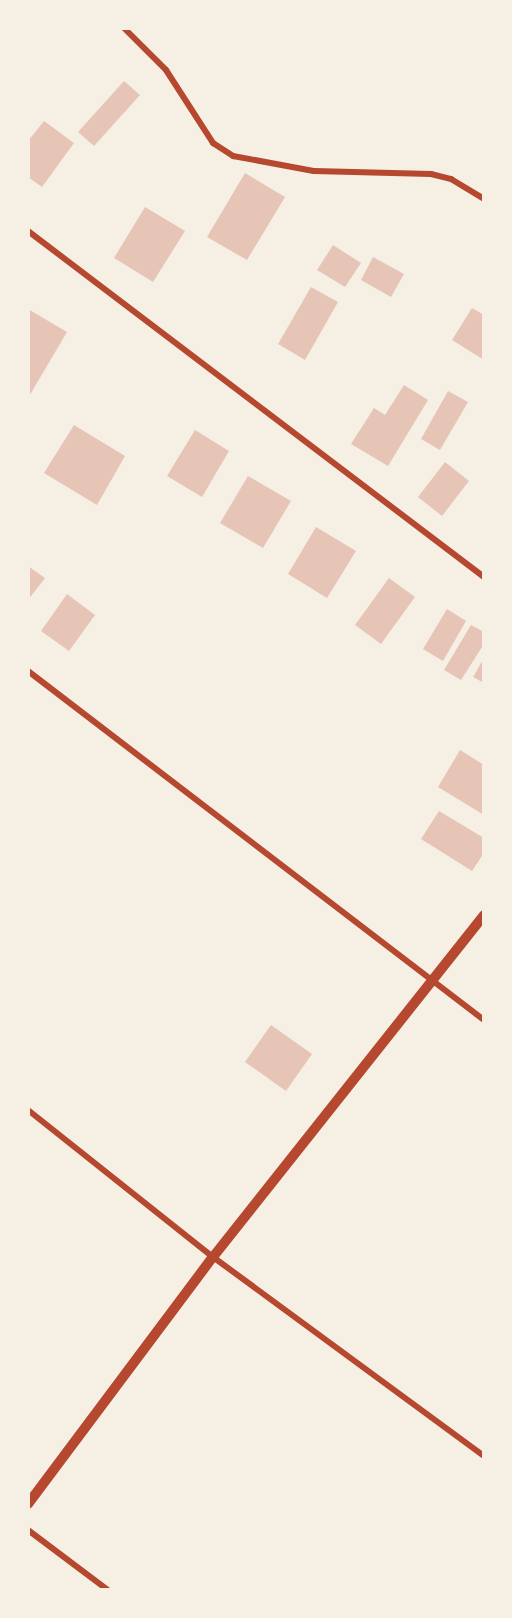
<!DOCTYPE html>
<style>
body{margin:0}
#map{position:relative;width:512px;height:1618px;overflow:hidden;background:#f6efe4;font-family:"Source Sans 3",sans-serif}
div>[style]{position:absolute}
.building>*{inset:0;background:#e6c5b7}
.minor>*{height:6px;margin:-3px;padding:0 3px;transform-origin:3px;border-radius:3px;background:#b5482f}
.tertiary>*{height:10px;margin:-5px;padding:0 5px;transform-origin:5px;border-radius:5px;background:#b5482f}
span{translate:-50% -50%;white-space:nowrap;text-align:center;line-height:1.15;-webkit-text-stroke:5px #f6efe4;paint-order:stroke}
.frame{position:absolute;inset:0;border:30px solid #f6efe4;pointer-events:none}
</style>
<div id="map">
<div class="building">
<i style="clip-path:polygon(124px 81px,140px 95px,94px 146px,78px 132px)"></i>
<i style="clip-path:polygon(44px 121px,74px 143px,42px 187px,28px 177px,28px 141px)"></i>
<i style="clip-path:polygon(245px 173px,285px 197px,247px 260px,207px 237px)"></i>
<i style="clip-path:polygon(145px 207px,185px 231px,153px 282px,114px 258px)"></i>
<i style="clip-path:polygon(333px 245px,361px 263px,345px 287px,317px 270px)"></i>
<i style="clip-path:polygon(373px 257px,404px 274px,391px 297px,361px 280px)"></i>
<i style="clip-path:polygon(311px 287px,338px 302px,305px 360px,278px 344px)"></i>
<i style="clip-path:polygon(472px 308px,484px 315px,484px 360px,452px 340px)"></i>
<i style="clip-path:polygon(28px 309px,67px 332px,28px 398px)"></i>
<i style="clip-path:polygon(404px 385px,428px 400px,388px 466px,351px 444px,374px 408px,385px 415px)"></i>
<i style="clip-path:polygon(448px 391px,468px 402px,440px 450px,421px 439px)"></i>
<i style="clip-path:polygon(74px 425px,125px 456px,97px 505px,44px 473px)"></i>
<i style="clip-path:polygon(195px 430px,229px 451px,202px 497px,167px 476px)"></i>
<i style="clip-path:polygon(445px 462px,469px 481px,442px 516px,418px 497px)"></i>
<i style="clip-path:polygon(248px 476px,291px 501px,263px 548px,220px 523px)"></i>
<i style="clip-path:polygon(316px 527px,356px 551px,327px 598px,288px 574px)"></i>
<i style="clip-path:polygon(28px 566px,45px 578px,28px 600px)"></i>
<i style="clip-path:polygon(389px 578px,415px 597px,381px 644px,355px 625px)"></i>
<i style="clip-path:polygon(67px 594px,95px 615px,69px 651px,41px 631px)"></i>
<i style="clip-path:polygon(447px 609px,466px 621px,443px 661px,423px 649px)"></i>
<i style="clip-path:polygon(471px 625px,484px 632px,484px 644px,461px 680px,444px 670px)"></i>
<i style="clip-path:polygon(484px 658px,484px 683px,473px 677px)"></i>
<i style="clip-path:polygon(460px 750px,484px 765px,484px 815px,438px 787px)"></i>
<i style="clip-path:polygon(439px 811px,484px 838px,484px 853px,472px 871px,421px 839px)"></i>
<i style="clip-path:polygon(271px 1025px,312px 1054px,286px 1091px,245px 1062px)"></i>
</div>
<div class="minor">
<i style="left:124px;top:28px;width:59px;rotate:45deg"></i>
<i style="left:166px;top:70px;width:87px;rotate:57.2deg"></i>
<i style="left:213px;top:143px;width:24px;rotate:33deg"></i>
<i style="left:233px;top:156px;width:82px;rotate:10.5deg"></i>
<i style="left:314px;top:171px;width:117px;rotate:1.5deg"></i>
<i style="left:431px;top:174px;width:21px;rotate:14deg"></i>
<i style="left:451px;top:179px;width:39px;rotate:31deg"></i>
<i style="left:28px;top:231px;width:572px;rotate:37.19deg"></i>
<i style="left:28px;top:671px;width:574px;rotate:37.43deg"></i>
<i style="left:28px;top:1110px;width:236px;rotate:38.5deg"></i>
<i style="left:213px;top:1257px;width:336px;rotate:36.3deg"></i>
<i style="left:28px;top:1530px;width:100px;rotate:36.9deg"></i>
</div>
<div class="tertiary">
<i style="left:28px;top:1504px;width:309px;rotate:-53.2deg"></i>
<i style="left:213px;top:1257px;width:436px;rotate:-51.6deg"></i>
</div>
<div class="frame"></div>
</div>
